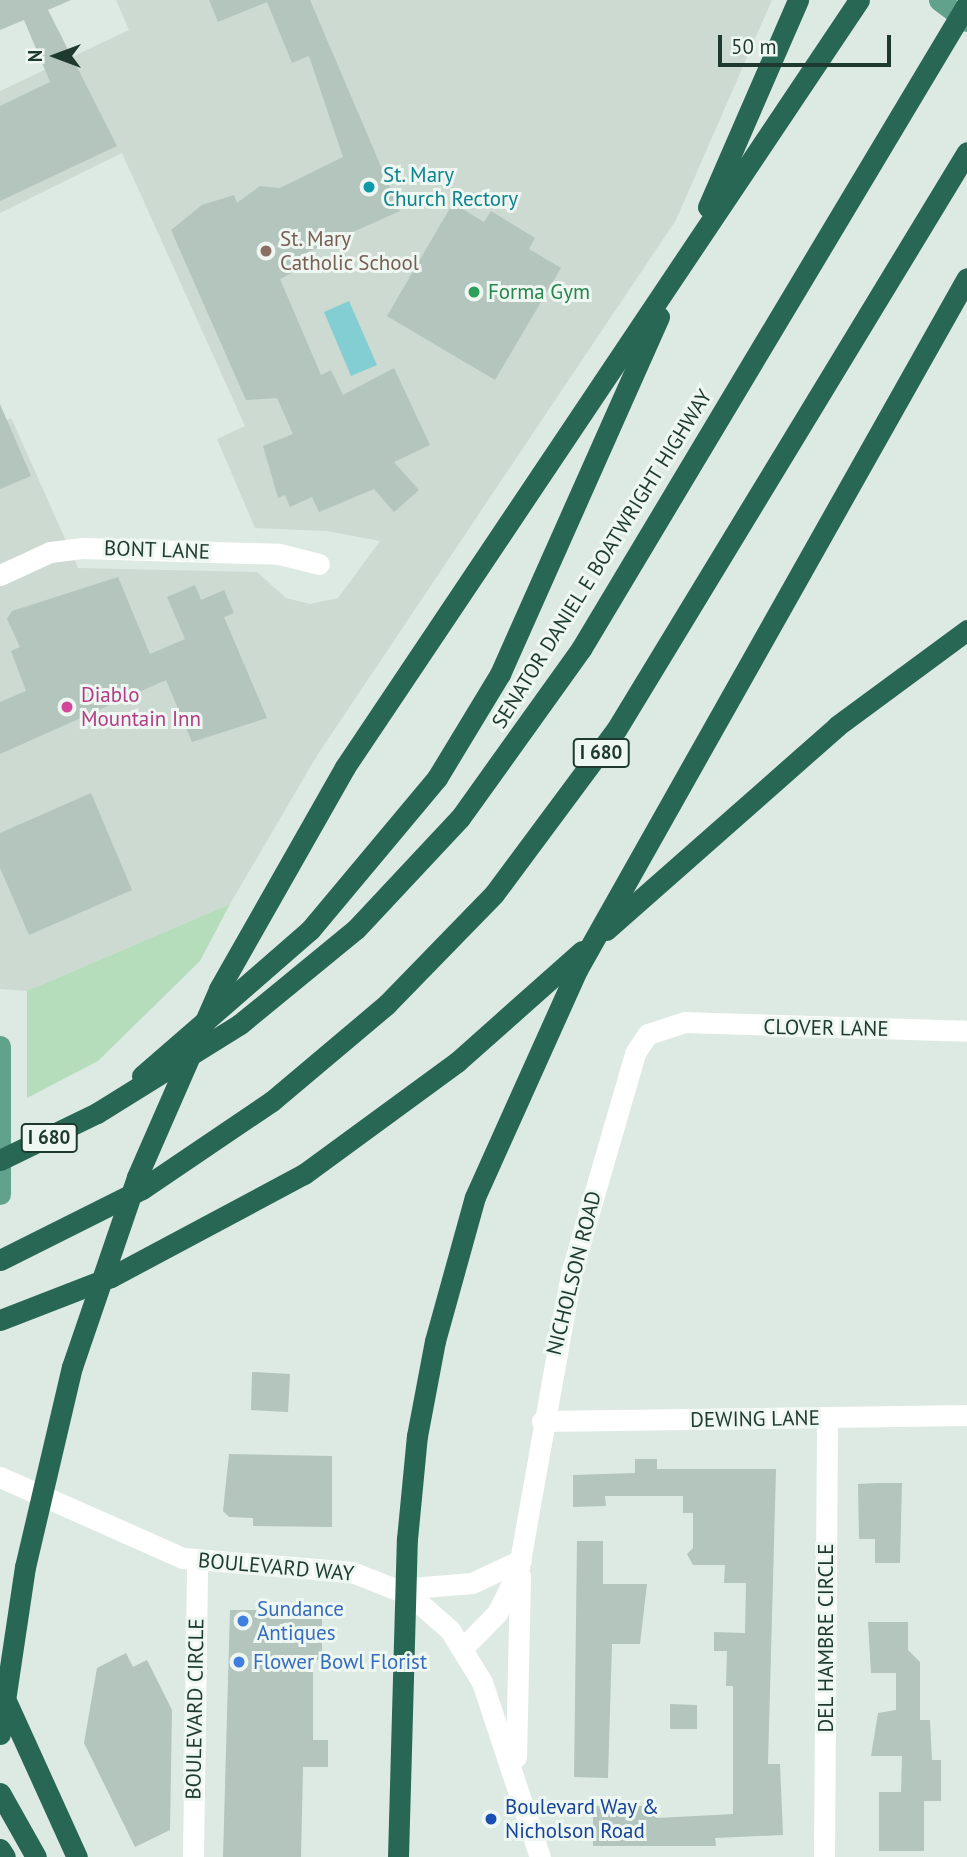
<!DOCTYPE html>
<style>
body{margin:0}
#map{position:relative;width:967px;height:1857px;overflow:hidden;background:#ddeae3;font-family:"PT Sans",sans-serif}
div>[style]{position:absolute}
.built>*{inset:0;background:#ccdad2}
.green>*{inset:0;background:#b5ddbc}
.water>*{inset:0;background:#82ced3}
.building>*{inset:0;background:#b3c5bc}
.minor>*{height:21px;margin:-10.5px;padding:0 10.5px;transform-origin:10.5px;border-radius:10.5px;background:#fff}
.major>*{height:21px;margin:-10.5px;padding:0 10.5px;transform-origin:10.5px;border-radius:10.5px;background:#60a28b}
.highway>*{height:21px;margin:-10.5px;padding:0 10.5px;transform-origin:10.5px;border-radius:10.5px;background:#296755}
.dots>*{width:19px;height:19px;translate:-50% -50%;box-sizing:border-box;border:4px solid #eef7f1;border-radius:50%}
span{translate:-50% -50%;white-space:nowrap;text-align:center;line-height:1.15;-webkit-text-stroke:6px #eef7f1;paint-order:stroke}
.shield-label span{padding:2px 5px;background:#eef7f1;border:2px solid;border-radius:5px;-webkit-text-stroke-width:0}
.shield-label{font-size:19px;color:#1e3a30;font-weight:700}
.culture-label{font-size:21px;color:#0d838f}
.left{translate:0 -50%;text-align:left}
.education-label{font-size:21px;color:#785e54}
.leisure-label{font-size:21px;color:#27864d}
.street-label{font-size:21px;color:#1e3a30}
.hotel-label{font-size:21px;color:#b23c85}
.shop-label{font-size:21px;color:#366cbe}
.transit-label{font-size:21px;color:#164399}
.north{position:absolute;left:21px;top:21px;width:70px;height:70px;-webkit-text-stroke:5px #eef7f1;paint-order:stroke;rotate:270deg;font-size:19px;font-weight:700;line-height:28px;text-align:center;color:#1e3a30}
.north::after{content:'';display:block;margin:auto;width:24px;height:32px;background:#1e3a30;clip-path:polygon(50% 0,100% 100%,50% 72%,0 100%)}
.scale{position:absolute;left:718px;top:35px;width:173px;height:32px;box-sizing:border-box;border:4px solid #1e3a30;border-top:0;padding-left:9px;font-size:21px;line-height:24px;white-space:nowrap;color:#1e3a30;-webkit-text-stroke:5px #eef7f1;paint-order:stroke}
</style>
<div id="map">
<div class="built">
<i style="clip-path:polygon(116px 0,772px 0,676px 220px,318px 754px,230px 904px,27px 991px,0 989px,0 423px,11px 418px,14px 424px,78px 568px,257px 572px,286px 598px,310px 604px,338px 598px,380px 541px,327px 531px,255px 528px,217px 439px,245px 426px,122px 153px,0 213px,0 91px,129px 30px)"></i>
</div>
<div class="green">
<i style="clip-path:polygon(230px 904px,200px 961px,98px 1061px,27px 1098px,27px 991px)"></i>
</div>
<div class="water">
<i style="clip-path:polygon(349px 301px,377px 365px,351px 376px,324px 312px)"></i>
</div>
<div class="building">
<i style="clip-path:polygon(0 0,71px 0,48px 10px,117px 146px,0 201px,0 106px,50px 82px,24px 20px,0 30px)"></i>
<i style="clip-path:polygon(209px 0,310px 0,400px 211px,308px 252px,312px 262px,280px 279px,321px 375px,331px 370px,343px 395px,394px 368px,430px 445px,394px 462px,419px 490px,394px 512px,374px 489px,319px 512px,312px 497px,290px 507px,285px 495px,278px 498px,263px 446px,293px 434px,277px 398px,246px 400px,171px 230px,202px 205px,234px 195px,237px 203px,260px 186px,280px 188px,343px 157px,309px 56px,292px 63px,267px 2px,218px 22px)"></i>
<i style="clip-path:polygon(453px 203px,484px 222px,491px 211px,535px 238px,529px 249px,561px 268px,495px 380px,387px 316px)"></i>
<i style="clip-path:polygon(0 404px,31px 476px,0 489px)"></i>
<i style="clip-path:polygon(118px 577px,150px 654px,185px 639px,167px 597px,195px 585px,201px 600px,224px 590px,234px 613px,224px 617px,267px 718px,192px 742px,166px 680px,0 754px,0 702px,26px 691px,11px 651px,20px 647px,7px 619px,12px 611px)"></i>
<i style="clip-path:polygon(91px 793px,132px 890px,29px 935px,0 868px,0 833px)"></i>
<i style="clip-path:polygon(252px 1372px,290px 1374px,288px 1412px,251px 1410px)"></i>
<i style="clip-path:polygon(229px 1454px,332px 1456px,332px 1527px,253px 1526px,253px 1518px,229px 1517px,223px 1511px)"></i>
<i style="clip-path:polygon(635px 1459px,657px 1459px,657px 1469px,776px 1469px,768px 1764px,780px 1764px,783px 1835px,715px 1838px,716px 1846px,593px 1846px,593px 1806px,657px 1806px,657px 1818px,733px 1814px,733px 1686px,726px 1686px,727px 1651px,714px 1651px,714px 1632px,745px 1633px,746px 1583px,724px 1583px,725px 1565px,693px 1565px,687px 1554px,693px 1548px,693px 1513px,683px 1513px,683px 1496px,605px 1496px,606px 1506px,573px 1507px,573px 1475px,635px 1473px)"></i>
<i style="clip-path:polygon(878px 1483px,902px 1483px,900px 1563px,875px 1563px,875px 1539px,859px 1539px,858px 1484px)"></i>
<i style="clip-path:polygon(577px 1541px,603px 1541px,603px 1584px,647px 1584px,640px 1644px,612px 1644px,608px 1778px,574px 1777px)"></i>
<i style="clip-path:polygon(230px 1610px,322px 1610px,322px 1660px,313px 1660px,313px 1740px,328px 1740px,328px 1767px,303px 1767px,301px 1857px,223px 1857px)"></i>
<i style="clip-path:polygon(868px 1622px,908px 1622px,908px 1650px,920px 1662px,920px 1720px,930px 1720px,932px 1760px,941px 1760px,941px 1801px,924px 1801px,924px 1851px,879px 1851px,879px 1792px,901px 1792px,902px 1756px,871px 1756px,878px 1713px,896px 1710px,896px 1673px,871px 1673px)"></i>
<i style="clip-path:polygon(126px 1653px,133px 1667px,147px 1660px,172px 1710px,170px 1830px,135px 1847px,84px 1743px,97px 1668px)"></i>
<i style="clip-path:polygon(670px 1704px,697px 1705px,697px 1729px,670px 1729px)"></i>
</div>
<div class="minor">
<i style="left:0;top:575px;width:55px;rotate:-24.7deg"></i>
<i style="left:50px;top:552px;width:32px;rotate:-7deg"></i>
<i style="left:82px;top:548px;width:197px;rotate:1.7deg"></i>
<i style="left:279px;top:554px;width:41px;rotate:14deg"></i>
<i style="left:542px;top:1421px;width:425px;rotate:-0.8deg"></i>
<i style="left:0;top:1477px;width:200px;rotate:23.9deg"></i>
<i style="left:183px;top:1558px;width:170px;rotate:4.7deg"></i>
<i style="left:352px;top:1572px;width:62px;rotate:21.6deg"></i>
<i style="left:410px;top:1595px;width:53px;rotate:41.2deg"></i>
<i style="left:450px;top:1630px;width:61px;rotate:58.4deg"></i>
<i style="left:482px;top:1682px;width:184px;rotate:71.7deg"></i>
<i style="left:399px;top:1589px;width:73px;rotate:-4.7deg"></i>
<i style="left:472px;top:1583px;width:54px;rotate:-25.1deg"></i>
<i style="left:463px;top:1648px;width:49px;rotate:-45.8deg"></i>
<i style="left:497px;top:1613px;width:46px;rotate:-62.9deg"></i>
<i style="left:518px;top:1572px;width:303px;rotate:-79.9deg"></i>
<i style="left:571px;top:1274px;width:230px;rotate:-73.8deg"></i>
<i style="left:635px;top:1053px;width:23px;rotate:-56deg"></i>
<i style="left:648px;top:1034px;width:39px;rotate:-18deg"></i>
<i style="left:685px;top:1022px;width:282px;rotate:1.8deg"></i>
<i style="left:516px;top:1757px;width:181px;rotate:-88.7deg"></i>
<i style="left:193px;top:1857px;width:295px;rotate:-89.2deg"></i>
<i style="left:824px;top:1857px;width:438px;rotate:-89.6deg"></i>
</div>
<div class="major">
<i style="left:939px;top:0;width:35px;rotate:37deg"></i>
<i style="left:0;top:1046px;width:148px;rotate:90deg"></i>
</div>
<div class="highway">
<i style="left:708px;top:207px;width:226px;rotate:-66.5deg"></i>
<i style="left:606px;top:930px;width:308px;rotate:-41.4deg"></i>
<i style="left:837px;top:726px;width:162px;rotate:-36.4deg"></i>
<i style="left:142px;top:1076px;width:223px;rotate:-41deg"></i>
<i style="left:310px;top:930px;width:198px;rotate:-50.1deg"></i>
<i style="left:437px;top:778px;width:122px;rotate:-58.8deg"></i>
<i style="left:500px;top:674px;width:391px;rotate:-66deg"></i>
<i style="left:0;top:1160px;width:108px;rotate:-25.9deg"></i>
<i style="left:97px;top:1113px;width:168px;rotate:-31.9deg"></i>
<i style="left:240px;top:1024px;width:150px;rotate:-39.3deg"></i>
<i style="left:356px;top:929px;width:152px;rotate:-46.9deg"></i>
<i style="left:460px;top:818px;width:208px;rotate:-54.4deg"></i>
<i style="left:581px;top:649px;width:752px;rotate:-59.1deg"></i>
<i style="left:0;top:1260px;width:159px;rotate:-26.6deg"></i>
<i style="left:142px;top:1189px;width:157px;rotate:-34.1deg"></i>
<i style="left:272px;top:1101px;width:150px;rotate:-40.1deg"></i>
<i style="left:387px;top:1004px;width:153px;rotate:-45.8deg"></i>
<i style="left:494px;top:894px;width:204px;rotate:-53.4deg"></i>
<i style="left:616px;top:730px;width:676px;rotate:-58.73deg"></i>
<i style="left:0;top:1320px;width:119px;rotate:-21.2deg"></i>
<i style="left:111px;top:1277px;width:219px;rotate:-28.1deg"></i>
<i style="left:304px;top:1174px;width:190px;rotate:-36.2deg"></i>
<i style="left:457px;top:1062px;width:167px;rotate:-41.6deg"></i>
<i style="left:7px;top:1703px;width:169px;rotate:65.6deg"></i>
<i style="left:0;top:1734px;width:169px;rotate:-81.5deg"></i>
<i style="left:25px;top:1567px;width:205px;rotate:-76.8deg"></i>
<i style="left:72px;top:1367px;width:201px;rotate:-71.1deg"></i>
<i style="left:137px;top:1177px;width:205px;rotate:-66.4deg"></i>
<i style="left:219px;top:989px;width:255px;rotate:-60.4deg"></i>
<i style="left:345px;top:767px;width:923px;rotate:-56.17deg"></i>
<i style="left:0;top:1793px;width:73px;rotate:60.6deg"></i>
<i style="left:0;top:1849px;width:9px;rotate:58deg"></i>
<i style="left:398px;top:1857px;width:318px;rotate:-88.4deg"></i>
<i style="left:407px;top:1539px;width:103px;rotate:-84.5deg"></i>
<i style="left:417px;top:1436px;width:97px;rotate:-79.3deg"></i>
<i style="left:435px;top:1341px;width:149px;rotate:-74.5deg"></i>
<i style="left:475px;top:1197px;width:249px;rotate:-65.8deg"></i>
<i style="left:577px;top:970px;width:794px;rotate:-60.6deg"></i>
</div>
<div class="dots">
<i style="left:369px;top:187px;background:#0f9aa8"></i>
<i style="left:266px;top:251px;background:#8d6e63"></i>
<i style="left:474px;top:292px;background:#2e9e5b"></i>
<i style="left:67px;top:707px;background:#d1479c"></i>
<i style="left:243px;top:1621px;background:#3f7fe0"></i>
<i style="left:239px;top:1662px;background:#3f7fe0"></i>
<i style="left:491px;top:1819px;background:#1a4fb4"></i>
</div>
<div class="shield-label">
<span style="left:601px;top:753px">I 680</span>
<span style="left:49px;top:1138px">I 680</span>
</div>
<div class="culture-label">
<span class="left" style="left:383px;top:187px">St. Mary<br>Church Rectory</span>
</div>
<div class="education-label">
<span class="left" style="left:280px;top:251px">St. Mary<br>Catholic School</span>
</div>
<div class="leisure-label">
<span class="left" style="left:488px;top:292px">Forma Gym</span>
</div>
<div class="street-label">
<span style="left:157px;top:550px;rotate:2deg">BONT LANE</span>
<span style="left:602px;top:559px;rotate:-58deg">SENATOR DANIEL E BOATWRIGHT HIGHWAY</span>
<span style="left:826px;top:1028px;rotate:1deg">CLOVER LANE</span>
<span style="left:574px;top:1273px;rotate:-76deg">NICHOLSON ROAD</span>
<span style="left:755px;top:1419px;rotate:-1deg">DEWING LANE</span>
<span style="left:276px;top:1567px;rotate:5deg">BOULEVARD WAY</span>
<span style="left:826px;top:1638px;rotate:-90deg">DEL HAMBRE CIRCLE</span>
<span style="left:195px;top:1709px;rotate:-89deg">BOULEVARD CIRCLE</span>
</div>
<div class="hotel-label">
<span class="left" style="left:81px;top:707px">Diablo<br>Mountain Inn</span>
</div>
<div class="shop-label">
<span class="left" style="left:257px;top:1621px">Sundance<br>Antiques</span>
<span class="left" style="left:253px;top:1662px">Flower Bowl Florist</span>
</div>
<div class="transit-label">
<span class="left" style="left:505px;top:1819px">Boulevard Way &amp;<br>Nicholson Road</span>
</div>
<div class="north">N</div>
<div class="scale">50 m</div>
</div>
